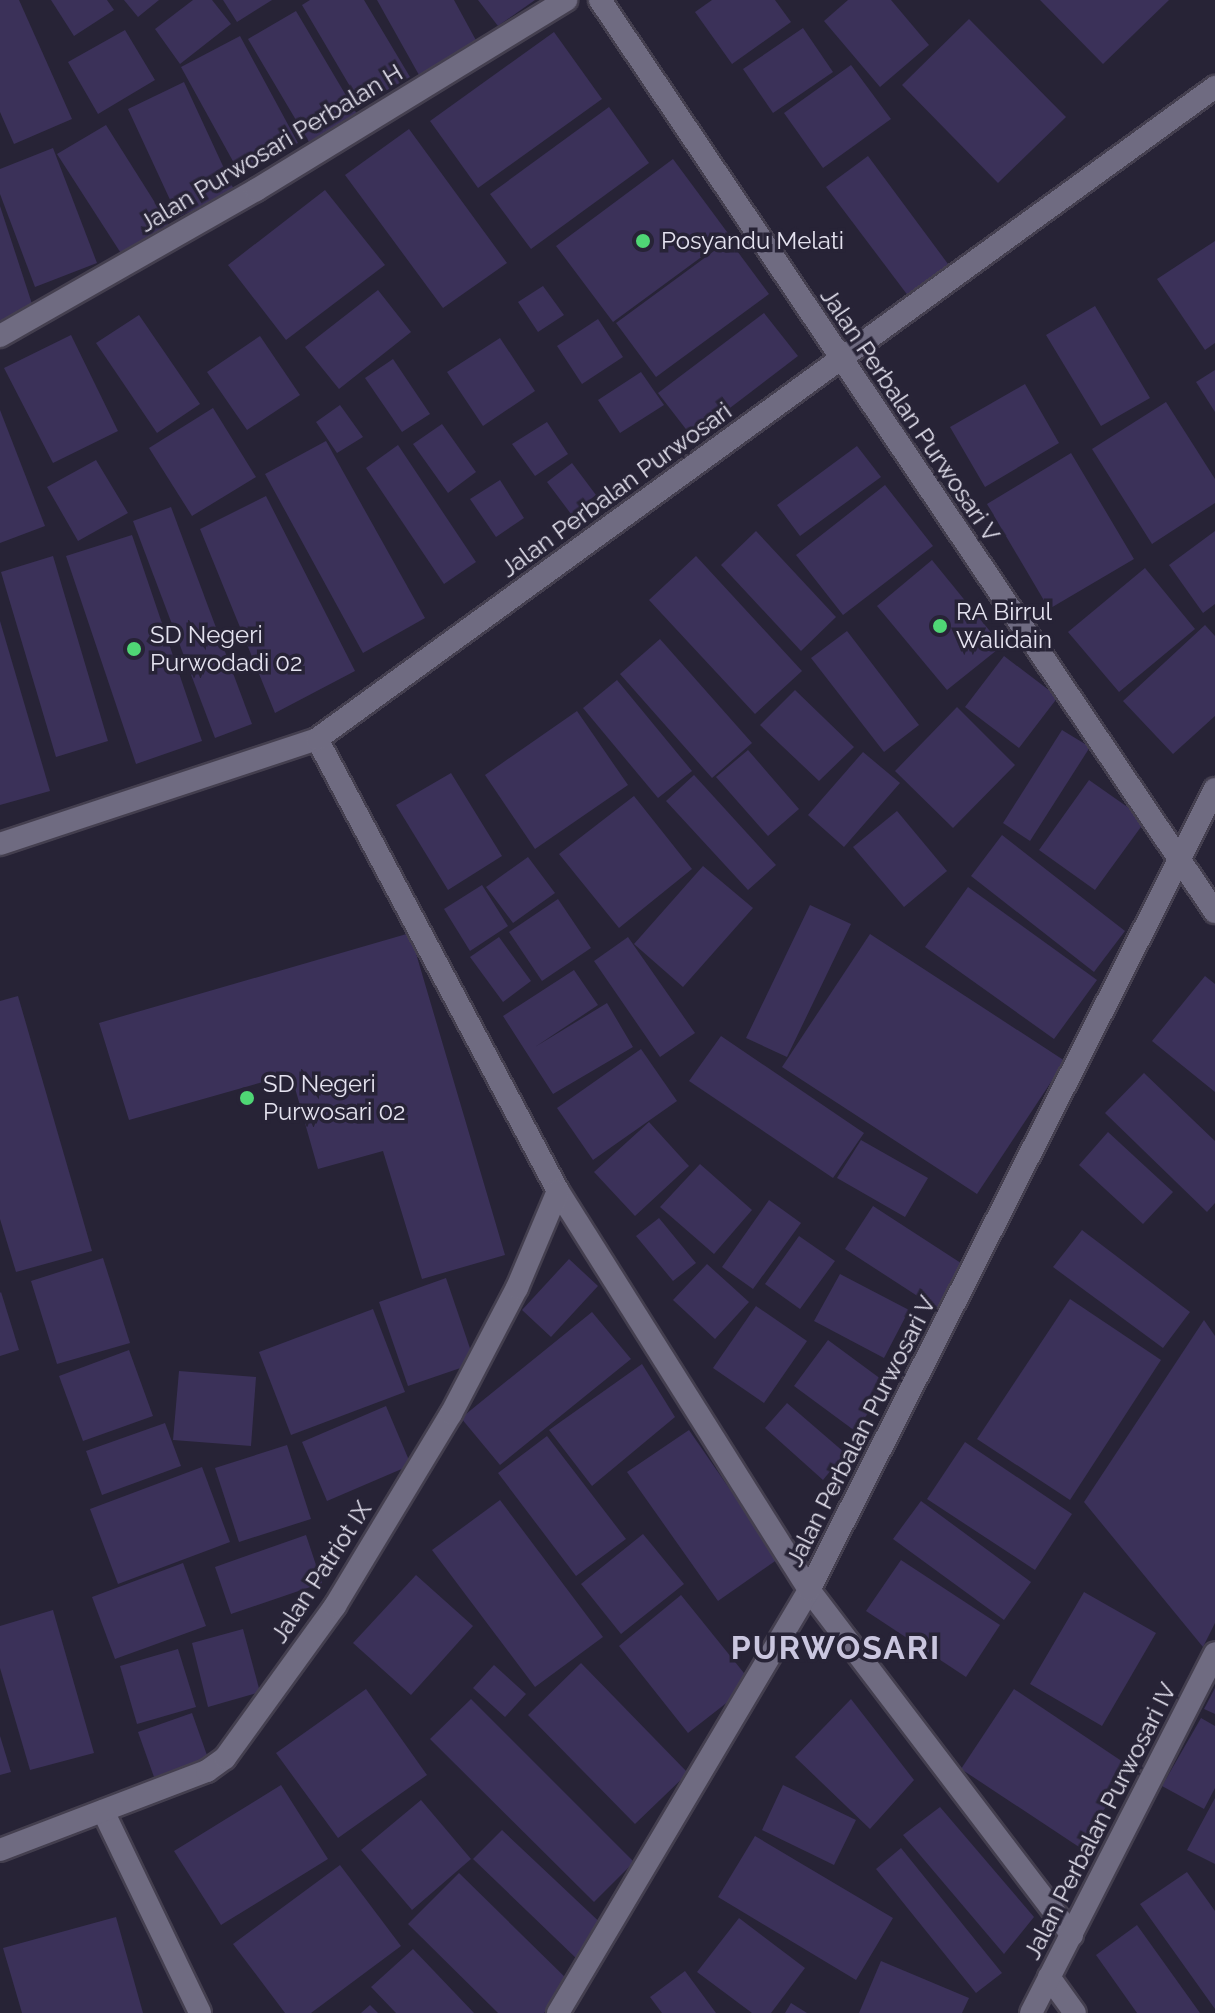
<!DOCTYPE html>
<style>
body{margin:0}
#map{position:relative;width:1215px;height:2013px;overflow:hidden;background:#272336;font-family:Raleway,sans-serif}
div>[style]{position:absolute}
.building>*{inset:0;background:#3b3159}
.roads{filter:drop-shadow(2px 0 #443f4f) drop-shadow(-2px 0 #443f4f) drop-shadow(0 2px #443f4f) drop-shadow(0 -2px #443f4f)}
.minor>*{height:22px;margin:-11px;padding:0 11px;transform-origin:11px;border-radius:11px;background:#6f6b81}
.dots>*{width:22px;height:22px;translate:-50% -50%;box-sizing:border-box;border:4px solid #272336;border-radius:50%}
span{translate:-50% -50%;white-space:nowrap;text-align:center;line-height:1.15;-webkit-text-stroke:7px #272336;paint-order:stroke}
.street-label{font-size:24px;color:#e4e2ef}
.poi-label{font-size:24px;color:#e4e2ef}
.left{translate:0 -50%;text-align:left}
.district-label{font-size:32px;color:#cac6df;font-weight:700;letter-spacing:2px}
</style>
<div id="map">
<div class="building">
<i style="clip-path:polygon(0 0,19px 0,72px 119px,14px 144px,0 112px)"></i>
<i style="clip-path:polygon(51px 0,107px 0,114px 10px,74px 36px)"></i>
<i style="clip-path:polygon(124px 0,159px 0,138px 17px)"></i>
<i style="clip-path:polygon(193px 0,212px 0,231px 24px,180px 64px,155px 29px)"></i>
<i style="clip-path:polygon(223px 0,272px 0,237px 22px)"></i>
<i style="clip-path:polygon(310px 0,364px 0,410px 77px,361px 105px,302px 5px)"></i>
<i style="clip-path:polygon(377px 0,454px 0,478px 44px,419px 75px)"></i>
<i style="clip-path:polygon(478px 0,535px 0,498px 26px)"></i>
<i style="clip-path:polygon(712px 0,775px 0,791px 22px,732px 64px,695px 12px)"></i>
<i style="clip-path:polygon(848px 0,891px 0,929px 45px,880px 87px,824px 21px)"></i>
<i style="clip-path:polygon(1040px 0,1169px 0,1103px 64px)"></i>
<i style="clip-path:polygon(296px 11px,357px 114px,309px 142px,248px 39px)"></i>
<i style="clip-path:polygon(969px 19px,1066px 117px,998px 183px,902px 85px)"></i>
<i style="clip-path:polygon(803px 28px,833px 72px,773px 113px,743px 69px)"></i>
<i style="clip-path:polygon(125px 30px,155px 80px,98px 114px,68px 62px)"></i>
<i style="clip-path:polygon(554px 32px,602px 99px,478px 188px,430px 121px)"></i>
<i style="clip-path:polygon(240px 36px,298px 143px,240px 174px,181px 67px)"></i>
<i style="clip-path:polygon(851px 65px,891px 119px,823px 168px,784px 113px)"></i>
<i style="clip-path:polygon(184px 82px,235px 192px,178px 217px,128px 109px)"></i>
<i style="clip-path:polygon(609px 107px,649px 163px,531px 249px,490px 194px)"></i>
<i style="clip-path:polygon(106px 125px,171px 228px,124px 258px,57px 154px)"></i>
<i style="clip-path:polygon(409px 129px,507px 263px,443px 308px,345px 175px)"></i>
<i style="clip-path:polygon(53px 148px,97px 263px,35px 287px,0 194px,0 169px)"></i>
<i style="clip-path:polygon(868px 156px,951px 268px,909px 297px,826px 187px)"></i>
<i style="clip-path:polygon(673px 159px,730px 236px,613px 322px,556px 246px)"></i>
<i style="clip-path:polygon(325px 190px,385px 265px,286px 340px,228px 265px)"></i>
<i style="clip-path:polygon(0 206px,35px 313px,0 324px)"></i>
<i style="clip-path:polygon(729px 240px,769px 294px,656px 377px,616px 323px)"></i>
<i style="clip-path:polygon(1215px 241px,1215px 343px,1205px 350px,1157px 279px)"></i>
<i style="clip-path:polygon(543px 286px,564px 315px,538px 332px,518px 302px)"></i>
<i style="clip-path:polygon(378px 290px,411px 332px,339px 389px,305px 347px)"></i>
<i style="clip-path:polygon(1095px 306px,1150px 398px,1101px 426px,1046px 335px)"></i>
<i style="clip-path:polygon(764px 313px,798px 356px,692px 437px,658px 393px)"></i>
<i style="clip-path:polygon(139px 315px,200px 404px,157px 433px,96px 343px)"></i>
<i style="clip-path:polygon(598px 319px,623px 357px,582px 384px,557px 346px)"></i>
<i style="clip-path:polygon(71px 335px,118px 431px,53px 463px,4px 368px)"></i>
<i style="clip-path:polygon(260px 336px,300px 395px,247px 430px,207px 372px)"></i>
<i style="clip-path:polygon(500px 338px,535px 391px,483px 426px,447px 372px)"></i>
<i style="clip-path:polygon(393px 359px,430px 414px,402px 432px,365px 378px)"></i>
<i style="clip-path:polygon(1215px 370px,1215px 412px,1196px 382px)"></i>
<i style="clip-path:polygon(641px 372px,664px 405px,620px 433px,598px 400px)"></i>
<i style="clip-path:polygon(1025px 384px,1059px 443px,985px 487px,950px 427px)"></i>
<i style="clip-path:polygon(1166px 402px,1215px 479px,1215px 503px,1152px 544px,1092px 449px)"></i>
<i style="clip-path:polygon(340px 405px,363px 437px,337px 453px,316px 422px)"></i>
<i style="clip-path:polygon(213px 408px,256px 477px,192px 516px,149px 448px)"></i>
<i style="clip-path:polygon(0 410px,45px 526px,0 543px)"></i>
<i style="clip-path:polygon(547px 422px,568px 454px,535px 476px,512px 444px)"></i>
<i style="clip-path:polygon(442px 424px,476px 472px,448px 493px,413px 444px)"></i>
<i style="clip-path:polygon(326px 441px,425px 618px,363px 653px,265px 474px)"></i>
<i style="clip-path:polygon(398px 445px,476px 562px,444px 584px,366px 468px)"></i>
<i style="clip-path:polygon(857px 446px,881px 477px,800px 536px,777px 505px)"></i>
<i style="clip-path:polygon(1071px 453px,1134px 559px,1049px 609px,987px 504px)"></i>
<i style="clip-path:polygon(96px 460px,128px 513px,78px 541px,47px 487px)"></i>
<i style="clip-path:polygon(572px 463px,596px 495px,571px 514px,547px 482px)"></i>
<i style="clip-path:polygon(500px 480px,524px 518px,496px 537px,470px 499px)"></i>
<i style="clip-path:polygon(885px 485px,933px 546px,843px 615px,796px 555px)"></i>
<i style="clip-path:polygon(266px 496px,355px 671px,275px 713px,200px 529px)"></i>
<i style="clip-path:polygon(171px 507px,252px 724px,215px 738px,133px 521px)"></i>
<i style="clip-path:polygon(756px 531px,836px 617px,801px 651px,721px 565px)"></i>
<i style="clip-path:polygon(1215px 531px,1215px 604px,1203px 613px,1169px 565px)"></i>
<i style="clip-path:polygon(132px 535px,202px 741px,136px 764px,66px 556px)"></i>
<i style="clip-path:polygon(53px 556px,108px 741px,56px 757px,1px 572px)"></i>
<i style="clip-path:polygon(696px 556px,802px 671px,755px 714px,649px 600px)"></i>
<i style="clip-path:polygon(932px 560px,1002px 646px,947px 690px,877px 606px)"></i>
<i style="clip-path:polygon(1145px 568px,1195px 629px,1119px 692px,1068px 632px)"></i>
<i style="clip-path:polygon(0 621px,50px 791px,0 805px)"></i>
<i style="clip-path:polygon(1205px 625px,1215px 636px,1215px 716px,1173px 754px,1123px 701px)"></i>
<i style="clip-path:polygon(847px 631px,919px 725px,884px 752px,811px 658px)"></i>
<i style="clip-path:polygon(660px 639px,752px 743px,712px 778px,620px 674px)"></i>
<i style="clip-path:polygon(1004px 656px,1058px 697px,1019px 748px,965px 707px)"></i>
<i style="clip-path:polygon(617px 680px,692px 771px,658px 798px,583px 708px)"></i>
<i style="clip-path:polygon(795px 690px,854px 747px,819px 781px,760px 725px)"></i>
<i style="clip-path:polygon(957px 707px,1015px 765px,953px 828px,895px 771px)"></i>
<i style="clip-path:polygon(577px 711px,628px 785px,535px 849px,485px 775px)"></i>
<i style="clip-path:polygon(1062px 730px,1090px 747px,1030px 841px,1003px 823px)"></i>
<i style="clip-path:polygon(748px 750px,799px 809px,768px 836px,716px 777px)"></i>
<i style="clip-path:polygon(863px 752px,900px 783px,844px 847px,808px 815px)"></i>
<i style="clip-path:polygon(451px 773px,502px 856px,448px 890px,396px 805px)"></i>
<i style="clip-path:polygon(694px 775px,776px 865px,748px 890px,666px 801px)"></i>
<i style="clip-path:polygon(1089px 780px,1146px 820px,1095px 890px,1039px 850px)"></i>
<i style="clip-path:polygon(634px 796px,692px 869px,619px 928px,559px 854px)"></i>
<i style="clip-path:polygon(897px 811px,947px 871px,904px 907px,853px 847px)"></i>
<i style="clip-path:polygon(1002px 835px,1125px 931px,1094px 972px,971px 876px)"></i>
<i style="clip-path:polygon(528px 857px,555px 893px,513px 923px,486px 887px)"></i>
<i style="clip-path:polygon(703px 866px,753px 908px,683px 987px,634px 944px)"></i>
<i style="clip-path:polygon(482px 885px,508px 926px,470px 951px,444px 909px)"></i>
<i style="clip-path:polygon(968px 887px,1097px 980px,1054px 1039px,925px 947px)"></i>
<i style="clip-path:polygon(558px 899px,591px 948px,542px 981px,509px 932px)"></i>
<i style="clip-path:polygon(810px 905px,851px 924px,787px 1057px,746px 1038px)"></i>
<i style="clip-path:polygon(410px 933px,505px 1255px,422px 1279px,383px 1151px,318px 1169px,291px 1074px,129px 1120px,99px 1023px)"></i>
<i style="clip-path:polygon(870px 934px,1065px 1061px,977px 1194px,782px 1067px)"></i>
<i style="clip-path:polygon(499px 937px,531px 981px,503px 1002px,470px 957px)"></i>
<i style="clip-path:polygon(628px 937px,695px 1033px,660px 1057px,594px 961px)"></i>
<i style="clip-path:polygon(574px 970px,598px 1005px,535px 1047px,607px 1003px,633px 1047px,553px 1094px,503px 1016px)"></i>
<i style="clip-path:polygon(1205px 976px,1215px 984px,1215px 1092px,1152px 1041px)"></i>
<i style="clip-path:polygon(18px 996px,92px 1251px,16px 1272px,0 1219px,0 1001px)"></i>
<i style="clip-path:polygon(721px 1036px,864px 1133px,833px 1178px,689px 1081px)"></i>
<i style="clip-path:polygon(641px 1049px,677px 1101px,593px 1160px,557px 1108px)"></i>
<i style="clip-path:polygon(1144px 1073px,1215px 1141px,1215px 1203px,1207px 1212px,1105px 1113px)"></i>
<i style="clip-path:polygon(649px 1122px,689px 1166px,635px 1216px,594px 1172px)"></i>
<i style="clip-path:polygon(1108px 1132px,1173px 1192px,1143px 1224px,1079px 1165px)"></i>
<i style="clip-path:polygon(861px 1140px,928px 1178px,905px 1217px,837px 1178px)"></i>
<i style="clip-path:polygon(700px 1164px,752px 1210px,714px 1254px,660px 1207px)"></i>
<i style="clip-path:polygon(769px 1200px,801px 1223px,753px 1289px,722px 1267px)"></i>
<i style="clip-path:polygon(873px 1206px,967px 1267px,939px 1310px,845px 1249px)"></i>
<i style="clip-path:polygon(659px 1218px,696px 1263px,673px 1281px,636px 1236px)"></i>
<i style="clip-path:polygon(1082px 1230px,1190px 1312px,1163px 1348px,1053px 1267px)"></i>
<i style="clip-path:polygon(799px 1236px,835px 1261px,800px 1309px,765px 1284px)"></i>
<i style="clip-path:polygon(103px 1258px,130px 1343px,57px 1364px,31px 1281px)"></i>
<i style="clip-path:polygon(569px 1259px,598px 1286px,551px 1337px,522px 1310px)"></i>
<i style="clip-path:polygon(707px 1264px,749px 1302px,715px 1339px,673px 1300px)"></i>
<i style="clip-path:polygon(840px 1274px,909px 1310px,884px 1358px,814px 1321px)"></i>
<i style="clip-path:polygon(446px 1278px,475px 1363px,408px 1386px,379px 1302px)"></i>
<i style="clip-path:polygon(1px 1292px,19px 1350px,0 1356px,0 1293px)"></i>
<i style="clip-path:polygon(1070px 1299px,1161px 1360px,1070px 1500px,977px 1439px)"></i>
<i style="clip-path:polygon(756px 1306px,807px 1341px,764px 1403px,713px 1368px)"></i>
<i style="clip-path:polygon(373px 1309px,405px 1392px,291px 1435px,259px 1352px)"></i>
<i style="clip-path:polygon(592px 1312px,631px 1359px,500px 1465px,461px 1418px)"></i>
<i style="clip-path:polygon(1204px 1320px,1215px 1336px,1215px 1623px,1203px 1647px,1084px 1502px)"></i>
<i style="clip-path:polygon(828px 1340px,889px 1385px,855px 1431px,794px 1386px)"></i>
<i style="clip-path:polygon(129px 1350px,153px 1416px,83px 1441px,59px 1376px)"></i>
<i style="clip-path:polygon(642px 1364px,675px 1417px,592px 1486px,549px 1430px)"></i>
<i style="clip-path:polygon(179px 1371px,256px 1377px,251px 1446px,173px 1440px)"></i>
<i style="clip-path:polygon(787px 1403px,845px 1453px,823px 1480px,765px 1428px)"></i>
<i style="clip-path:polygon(386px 1406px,411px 1465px,327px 1501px,302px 1442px)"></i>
<i style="clip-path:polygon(165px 1423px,181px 1466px,102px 1495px,86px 1451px)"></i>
<i style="clip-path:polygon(689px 1430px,778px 1559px,718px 1601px,627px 1472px)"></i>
<i style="clip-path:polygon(547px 1436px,626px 1539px,576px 1576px,498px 1473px)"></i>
<i style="clip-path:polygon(965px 1442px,1072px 1514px,1035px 1570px,927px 1499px)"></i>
<i style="clip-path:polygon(287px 1445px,311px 1519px,239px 1542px,215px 1468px)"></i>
<i style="clip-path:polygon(202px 1467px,230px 1542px,118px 1584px,90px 1509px)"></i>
<i style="clip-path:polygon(500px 1500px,603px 1637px,535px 1687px,432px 1550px)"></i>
<i style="clip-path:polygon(921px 1501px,1031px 1582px,1004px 1620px,893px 1539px)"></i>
<i style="clip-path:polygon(643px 1534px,684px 1584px,621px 1634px,581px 1584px)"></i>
<i style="clip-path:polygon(306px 1535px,322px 1583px,231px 1614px,215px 1567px)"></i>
<i style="clip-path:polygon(901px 1560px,1000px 1625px,966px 1677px,866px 1611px)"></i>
<i style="clip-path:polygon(183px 1563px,206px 1626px,115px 1659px,92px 1597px)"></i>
<i style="clip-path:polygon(416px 1575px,473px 1626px,411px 1695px,353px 1643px)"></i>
<i style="clip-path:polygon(1084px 1592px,1156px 1633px,1102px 1726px,1030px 1684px)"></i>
<i style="clip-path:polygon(681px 1595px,752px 1683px,688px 1733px,619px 1646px)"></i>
<i style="clip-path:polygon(53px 1610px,94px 1753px,30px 1770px,0 1668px,0 1626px)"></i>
<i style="clip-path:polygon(243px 1629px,260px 1692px,208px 1707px,192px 1643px)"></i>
<i style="clip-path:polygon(178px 1649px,196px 1707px,137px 1724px,120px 1666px)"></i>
<i style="clip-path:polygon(581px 1663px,688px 1773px,635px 1824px,528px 1715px)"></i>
<i style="clip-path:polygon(494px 1665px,526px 1694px,505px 1717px,473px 1688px)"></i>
<i style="clip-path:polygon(1215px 1688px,1215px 1714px,1204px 1709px)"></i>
<i style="clip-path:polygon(366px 1689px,427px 1775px,338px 1838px,276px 1753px)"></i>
<i style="clip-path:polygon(1014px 1689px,1132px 1768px,1079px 1847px,961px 1769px)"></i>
<i style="clip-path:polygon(471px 1699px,634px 1862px,594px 1902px,430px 1739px)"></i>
<i style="clip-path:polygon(851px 1699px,914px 1780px,870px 1829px,795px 1757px)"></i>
<i style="clip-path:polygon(192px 1713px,208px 1758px,154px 1777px,138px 1732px)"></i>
<i style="clip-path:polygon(1201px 1718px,1215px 1726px,1215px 1788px,1204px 1809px,1162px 1786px)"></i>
<i style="clip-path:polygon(0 1736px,11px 1772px,0 1775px)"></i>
<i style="clip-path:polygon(281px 1785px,328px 1859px,221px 1925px,174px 1851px)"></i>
<i style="clip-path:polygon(783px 1785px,856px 1820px,834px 1865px,762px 1830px)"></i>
<i style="clip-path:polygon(1215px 1798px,1215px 1864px,1187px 1850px)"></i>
<i style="clip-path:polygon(421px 1800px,471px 1859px,412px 1910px,361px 1850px)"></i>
<i style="clip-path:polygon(940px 1807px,1034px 1917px,1004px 1954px,903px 1835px)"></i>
<i style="clip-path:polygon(502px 1830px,607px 1929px,578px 1960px,473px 1859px)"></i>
<i style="clip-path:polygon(755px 1836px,893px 1918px,856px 1980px,718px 1897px)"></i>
<i style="clip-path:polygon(901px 1848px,1002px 1973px,976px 1993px,876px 1869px)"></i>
<i style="clip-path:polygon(340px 1865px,401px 1946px,311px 2013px,285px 2013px,233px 1944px)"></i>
<i style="clip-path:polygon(1187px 1872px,1215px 1911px,1215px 2009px,1140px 1904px)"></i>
<i style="clip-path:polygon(459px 1873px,572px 1984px,544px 2013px,498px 2013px,408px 1924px)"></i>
<i style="clip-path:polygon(116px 1917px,143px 2013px,22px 2013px,3px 1948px)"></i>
<i style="clip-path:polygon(739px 1918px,805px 1968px,771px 2013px,752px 2013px,697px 1972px)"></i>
<i style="clip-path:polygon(1137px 1925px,1200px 2013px,1137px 2013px,1096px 1955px)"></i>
<i style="clip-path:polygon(413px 1949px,474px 2013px,396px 2013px,371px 1987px)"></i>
<i style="clip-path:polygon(881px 1961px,969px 1998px,962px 2013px,859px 2013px)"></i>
<i style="clip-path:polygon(685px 1971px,716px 2013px,662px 2013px,650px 1997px)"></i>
<i style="clip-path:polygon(791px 2003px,807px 2013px,785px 2013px)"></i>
<i style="clip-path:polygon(370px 2005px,378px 2013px,361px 2013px)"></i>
</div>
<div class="roads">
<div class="minor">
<i style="left:600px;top:0;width:1100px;rotate:56.01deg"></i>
<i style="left:0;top:336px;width:295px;rotate:-29.7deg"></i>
<i style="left:256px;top:190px;width:364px;rotate:-31.5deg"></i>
<i style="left:317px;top:739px;width:512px;rotate:61.93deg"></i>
<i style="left:558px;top:1191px;width:471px;rotate:57.8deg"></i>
<i style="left:809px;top:1590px;width:434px;rotate:52.7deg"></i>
<i style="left:0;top:844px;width:334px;rotate:-18.3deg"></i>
<i style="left:317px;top:739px;width:1110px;rotate:-35.98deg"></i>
<i style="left:103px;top:1811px;width:224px;rotate:64.3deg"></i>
<i style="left:0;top:1850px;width:222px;rotate:-20.9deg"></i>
<i style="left:207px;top:1771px;width:22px;rotate:-36deg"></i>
<i style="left:225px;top:1758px;width:188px;rotate:-54.1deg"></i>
<i style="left:335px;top:1606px;width:224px;rotate:-58.9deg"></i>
<i style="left:451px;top:1414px;width:142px;rotate:-62.4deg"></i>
<i style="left:517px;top:1288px;width:105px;rotate:-67.1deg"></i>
<i style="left:1049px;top:1977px;width:44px;rotate:54.2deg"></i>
<i style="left:558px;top:2013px;width:492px;rotate:-59.3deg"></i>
<i style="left:809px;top:1590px;width:898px;rotate:-63.12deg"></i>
<i style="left:1031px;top:2013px;width:404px;rotate:-62.9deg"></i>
</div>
</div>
<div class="dots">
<i style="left:643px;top:241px;background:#4fd675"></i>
<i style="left:940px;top:626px;background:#4fd675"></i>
<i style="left:134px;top:649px;background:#4fd675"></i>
<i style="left:247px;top:1098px;background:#4fd675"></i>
</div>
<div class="street-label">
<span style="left:271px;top:148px;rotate:-31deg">Jalan Purwosari Perbalan H</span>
<span style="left:910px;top:415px;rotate:56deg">Jalan Perbalan Purwosari V</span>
<span style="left:616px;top:490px;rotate:-36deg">Jalan Perbalan Purwosari</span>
<span style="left:861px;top:1431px;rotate:-63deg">Jalan Perbalan Purwosari V</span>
<span style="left:321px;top:1572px;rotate:-57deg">Jalan Patriot IX</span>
<span style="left:1100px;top:1821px;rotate:-63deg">Jalan Perbalan Purwosari IV</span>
</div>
<div class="poi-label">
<span class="left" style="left:661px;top:241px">Posyandu Melati</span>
<span class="left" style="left:956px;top:626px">RA Birrul<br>Walidain</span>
<span class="left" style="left:150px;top:649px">SD Negeri<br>Purwodadi 02</span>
<span class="left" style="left:263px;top:1098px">SD Negeri<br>Purwosari 02</span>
</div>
<div class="district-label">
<span style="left:836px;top:1648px">PURWOSARI</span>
</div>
</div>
